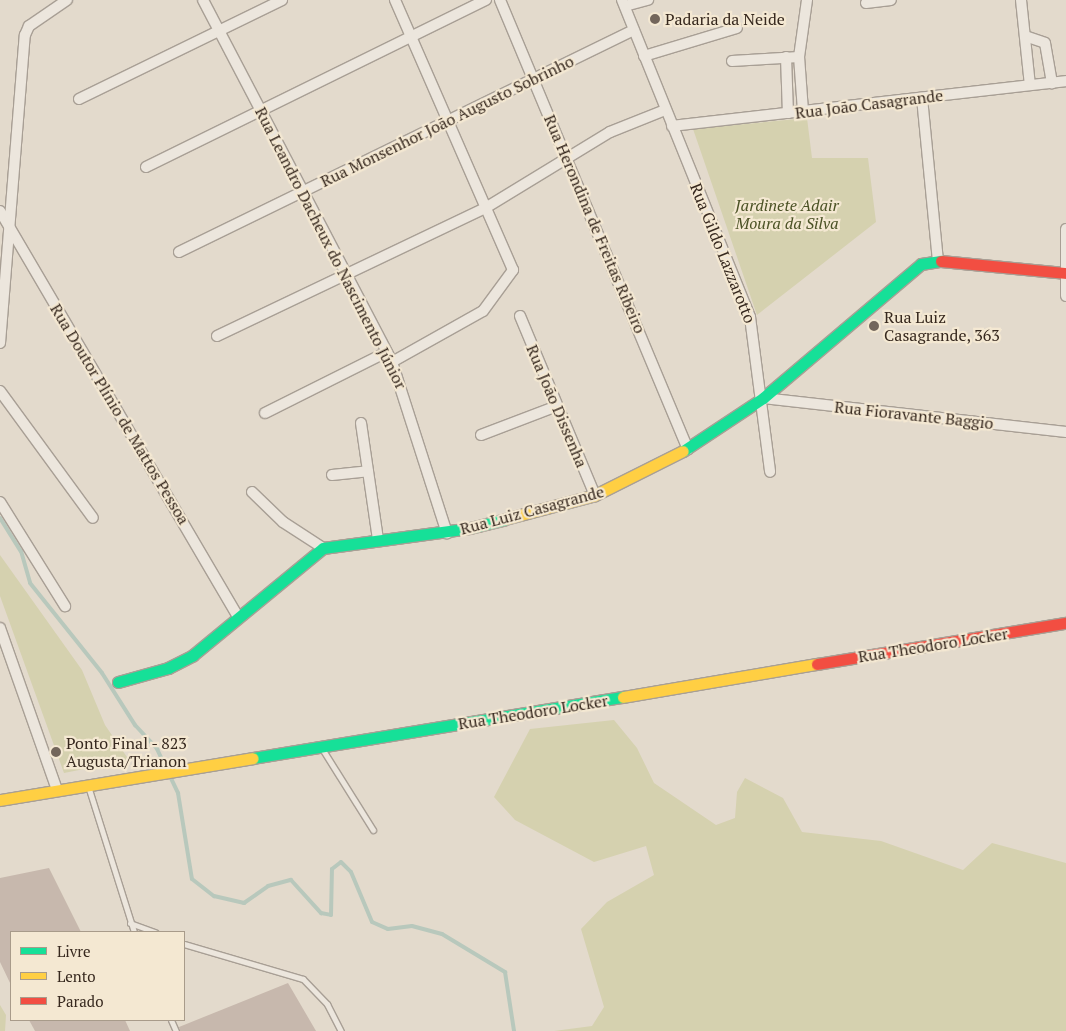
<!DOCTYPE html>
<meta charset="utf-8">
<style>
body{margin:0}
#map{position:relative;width:1066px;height:1031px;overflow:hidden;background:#e3dacc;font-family:"PT Serif",serif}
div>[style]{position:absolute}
.green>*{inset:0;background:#d5d1af}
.stream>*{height:4px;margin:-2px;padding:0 2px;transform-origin:2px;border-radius:2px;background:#b8c8bc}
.building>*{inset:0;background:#c7b8ad}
.roads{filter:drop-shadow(1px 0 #a89f95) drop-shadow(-1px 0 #a89f95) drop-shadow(0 1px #a89f95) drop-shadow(0 -1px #a89f95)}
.lane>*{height:5px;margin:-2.5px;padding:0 2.5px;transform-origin:2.5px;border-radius:2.5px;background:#ece6dd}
.street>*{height:10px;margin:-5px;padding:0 5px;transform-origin:5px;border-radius:5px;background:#ece6dd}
.fast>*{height:11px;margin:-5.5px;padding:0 5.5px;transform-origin:5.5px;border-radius:5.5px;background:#16e098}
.slow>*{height:11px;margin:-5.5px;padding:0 5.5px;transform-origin:5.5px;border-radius:5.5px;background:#ffcf43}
.jam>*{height:11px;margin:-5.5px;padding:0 5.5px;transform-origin:5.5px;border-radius:5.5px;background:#f24e42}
.dots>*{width:14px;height:14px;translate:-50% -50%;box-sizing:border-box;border:2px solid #f4e8d2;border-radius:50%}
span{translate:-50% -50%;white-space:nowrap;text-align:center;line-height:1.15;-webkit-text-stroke:4.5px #f4e8d2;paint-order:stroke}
.poi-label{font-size:16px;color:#36281e}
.left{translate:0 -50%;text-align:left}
.street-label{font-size:16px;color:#36281e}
.park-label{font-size:16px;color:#4b5225;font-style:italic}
.legend{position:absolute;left:10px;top:931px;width:175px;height:90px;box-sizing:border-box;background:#f4e8d2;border:1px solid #a89b8a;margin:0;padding:6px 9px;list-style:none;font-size:15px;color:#36281e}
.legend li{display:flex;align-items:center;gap:10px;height:25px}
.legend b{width:25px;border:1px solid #a89b8a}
</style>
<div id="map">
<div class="green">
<i style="clip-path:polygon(807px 118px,812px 158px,868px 158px,876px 222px,757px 315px,693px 129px)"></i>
<i style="clip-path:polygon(0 555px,82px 670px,105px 725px,129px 760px,64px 773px,0 596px)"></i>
<i style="clip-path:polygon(614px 720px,637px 748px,654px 783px,716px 825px,735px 818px,737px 792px,745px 778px,783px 798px,802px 832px,881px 841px,963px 870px,992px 843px,1066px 863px,1066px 1031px,554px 1031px,592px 1026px,604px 1007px,581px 929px,607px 902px,654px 875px,646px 846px,594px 862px,515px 820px,494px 797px,530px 729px)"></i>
<i style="clip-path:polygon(0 1005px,6px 1015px,5px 1031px,0 1031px)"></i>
</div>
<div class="stream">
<i style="left:0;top:518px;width:39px;rotate:58deg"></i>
<i style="left:21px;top:551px;width:33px;rotate:74deg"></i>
<i style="left:30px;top:583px;width:115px;rotate:51.3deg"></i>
<i style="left:102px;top:673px;width:62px;rotate:57.6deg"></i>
<i style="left:135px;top:725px;width:33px;rotate:47deg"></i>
<i style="left:157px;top:749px;width:49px;rotate:64.5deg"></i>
<i style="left:178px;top:793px;width:87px;rotate:80.8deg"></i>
<i style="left:192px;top:879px;width:28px;rotate:38deg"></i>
<i style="left:214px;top:896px;width:31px;rotate:13deg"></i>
<i style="left:244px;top:903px;width:29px;rotate:-35deg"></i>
<i style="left:268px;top:886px;width:24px;rotate:-15deg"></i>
<i style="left:291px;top:880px;width:45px;rotate:47.7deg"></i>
<i style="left:321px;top:913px;width:10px;rotate:11deg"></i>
<i style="left:331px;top:915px;width:46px;rotate:-88.8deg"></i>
<i style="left:332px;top:869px;width:11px;rotate:-38deg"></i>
<i style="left:341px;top:862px;width:14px;rotate:45deg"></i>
<i style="left:351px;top:872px;width:54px;rotate:67.2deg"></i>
<i style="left:372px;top:922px;width:17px;rotate:24deg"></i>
<i style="left:388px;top:929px;width:24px;rotate:-7deg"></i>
<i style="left:412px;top:926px;width:31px;rotate:15deg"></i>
<i style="left:442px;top:934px;width:74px;rotate:31.1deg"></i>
<i style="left:505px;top:972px;width:60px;rotate:81.3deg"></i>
</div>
<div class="building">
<i style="clip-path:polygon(49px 868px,81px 932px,11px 932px,11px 985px,0 962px,0 878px)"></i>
<i style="clip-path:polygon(288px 983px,316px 1031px,180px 1031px,179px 1027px)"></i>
<i style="clip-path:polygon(29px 1020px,125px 1020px,130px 1031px,35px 1031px)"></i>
</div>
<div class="roads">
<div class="lane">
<i style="left:321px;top:747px;width:98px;rotate:57.9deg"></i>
<i style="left:88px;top:786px;width:153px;rotate:72.5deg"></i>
<i style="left:130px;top:923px;width:27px;rotate:20deg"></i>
<i style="left:184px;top:944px;width:124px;rotate:16.4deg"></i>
<i style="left:303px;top:979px;width:35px;rotate:46deg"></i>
<i style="left:327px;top:1004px;width:30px;rotate:63deg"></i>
<i style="left:171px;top:1020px;width:12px;rotate:66deg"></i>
</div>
<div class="street">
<i style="left:203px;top:0;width:408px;rotate:62.4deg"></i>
<i style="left:392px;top:362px;width:180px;rotate:72.2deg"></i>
<i style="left:500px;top:0;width:487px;rotate:67.3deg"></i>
<i style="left:622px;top:0;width:342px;rotate:68deg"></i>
<i style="left:750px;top:317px;width:156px;rotate:82.6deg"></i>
<i style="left:1021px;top:0;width:85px;rotate:84deg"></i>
<i style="left:866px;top:3px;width:25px;rotate:-7deg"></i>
<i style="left:625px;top:6px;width:24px;rotate:-15deg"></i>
<i style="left:1025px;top:36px;width:21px;rotate:19deg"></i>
<i style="left:1045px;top:43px;width:41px;rotate:80.1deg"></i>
<i style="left:644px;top:56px;width:97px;rotate:-16.8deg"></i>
<i style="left:786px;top:57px;width:56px;rotate:88deg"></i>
<i style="left:732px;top:61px;width:67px;rotate:-3.4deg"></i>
<i style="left:922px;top:98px;width:164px;rotate:84.4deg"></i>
<i style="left:79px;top:99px;width:226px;rotate:-26deg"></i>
<i style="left:803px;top:111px;width:54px;rotate:-94.2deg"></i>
<i style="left:799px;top:57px;width:58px;rotate:-82deg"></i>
<i style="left:672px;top:126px;width:397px;rotate:-6.5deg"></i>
<i style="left:146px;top:167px;width:379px;rotate:-26.2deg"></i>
<i style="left:0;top:211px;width:472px;rotate:59.6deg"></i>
<i style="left:1066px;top:229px;width:67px;rotate:90deg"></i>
<i style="left:179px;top:252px;width:506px;rotate:-26.01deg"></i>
<i style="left:520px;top:316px;width:194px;rotate:67.3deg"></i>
<i style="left:217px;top:336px;width:299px;rotate:-25.5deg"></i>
<i style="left:487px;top:207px;width:144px;rotate:-31.4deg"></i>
<i style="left:610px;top:132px;width:59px;rotate:-21.8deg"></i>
<i style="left:0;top:343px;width:309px;rotate:-85.4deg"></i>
<i style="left:25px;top:35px;width:10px;rotate:-66deg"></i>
<i style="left:29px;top:26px;width:46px;rotate:-34.4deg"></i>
<i style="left:392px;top:362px;width:104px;rotate:-29.3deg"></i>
<i style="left:483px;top:311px;width:51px;rotate:-53.8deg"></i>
<i style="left:513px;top:270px;width:295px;rotate:-113.6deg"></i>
<i style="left:0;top:391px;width:157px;rotate:53.8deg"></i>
<i style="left:763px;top:398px;width:305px;rotate:6.4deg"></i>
<i style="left:265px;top:413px;width:136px;rotate:-26.6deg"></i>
<i style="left:361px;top:423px;width:117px;rotate:81.7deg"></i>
<i style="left:481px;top:435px;width:81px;rotate:-20.9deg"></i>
<i style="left:332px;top:475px;width:36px;rotate:-6deg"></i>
<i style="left:252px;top:492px;width:43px;rotate:44.1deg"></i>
<i style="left:283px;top:522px;width:48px;rotate:33deg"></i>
<i style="left:0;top:502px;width:123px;rotate:58deg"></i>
<i style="left:0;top:628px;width:172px;rotate:70.6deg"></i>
</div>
<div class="fast">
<i style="left:683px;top:451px;width:96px;rotate:-33.5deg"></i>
<i style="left:763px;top:398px;width:207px;rotate:-40.3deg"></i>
<i style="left:921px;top:264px;width:20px;rotate:-9deg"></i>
<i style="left:118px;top:682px;width:52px;rotate:-15.6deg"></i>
<i style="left:168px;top:668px;width:28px;rotate:-27deg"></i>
<i style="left:193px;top:655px;width:168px;rotate:-39.5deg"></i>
<i style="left:323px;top:548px;width:148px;rotate:-7.7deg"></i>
<i style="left:470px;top:528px;width:36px;rotate:-14deg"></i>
<i style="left:253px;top:758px;width:375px;rotate:-9.4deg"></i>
</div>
<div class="slow">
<i style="left:505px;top:519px;width:93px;rotate:-14.9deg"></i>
<i style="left:595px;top:495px;width:98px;rotate:-26.6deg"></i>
<i style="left:623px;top:697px;width:197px;rotate:-9.7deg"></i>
<i style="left:0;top:800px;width:256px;rotate:-9.4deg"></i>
</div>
<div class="jam">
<i style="left:941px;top:261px;width:126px;rotate:5.5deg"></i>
<i style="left:817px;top:664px;width:252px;rotate:-9.4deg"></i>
</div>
</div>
<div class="dots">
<i style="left:655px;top:19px;background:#73665b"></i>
<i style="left:874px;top:326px;background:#73665b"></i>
<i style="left:56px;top:752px;background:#73665b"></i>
</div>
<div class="poi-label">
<span class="left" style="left:665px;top:19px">Padaria da Neide</span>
<span class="left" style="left:884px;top:326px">Rua Luiz<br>Casagrande, 363</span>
<span class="left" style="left:66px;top:752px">Ponto Final - 823<br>Augusta/Trianon</span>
</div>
<div class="street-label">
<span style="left:869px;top:104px;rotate:-7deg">Rua João Casagrande</span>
<span style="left:447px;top:121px;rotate:-26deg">Rua Monsenhor João Augusto Sobrinho</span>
<span style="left:595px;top:224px;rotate:67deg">Rua Herondina de Freitas Ribeiro</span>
<span style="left:331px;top:248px;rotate:63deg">Rua Leandro Dacheux do Nascimento Júnior</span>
<span style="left:723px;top:253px;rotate:68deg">Rua Gildo Lazzarotto</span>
<span style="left:557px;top:406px;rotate:67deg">Rua João Dissenha</span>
<span style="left:120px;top:414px;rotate:59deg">Rua Doutor Plínio de Mattos Pessoa</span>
<span style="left:914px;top:415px;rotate:6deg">Rua Fioravante Baggio</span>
<span style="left:532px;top:510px;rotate:-15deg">Rua Luiz Casagrande</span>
<span style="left:933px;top:645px;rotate:-9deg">Rua Theodoro Locker</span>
<span style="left:533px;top:712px;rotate:-9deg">Rua Theodoro Locker</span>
</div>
<div class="park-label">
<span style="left:787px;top:214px">Jardinete Adair<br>Moura da Silva</span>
</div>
<ul class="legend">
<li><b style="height:6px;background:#16e098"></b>Livre</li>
<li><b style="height:6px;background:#ffcf43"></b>Lento</li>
<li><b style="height:6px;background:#f24e42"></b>Parado</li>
</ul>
</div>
